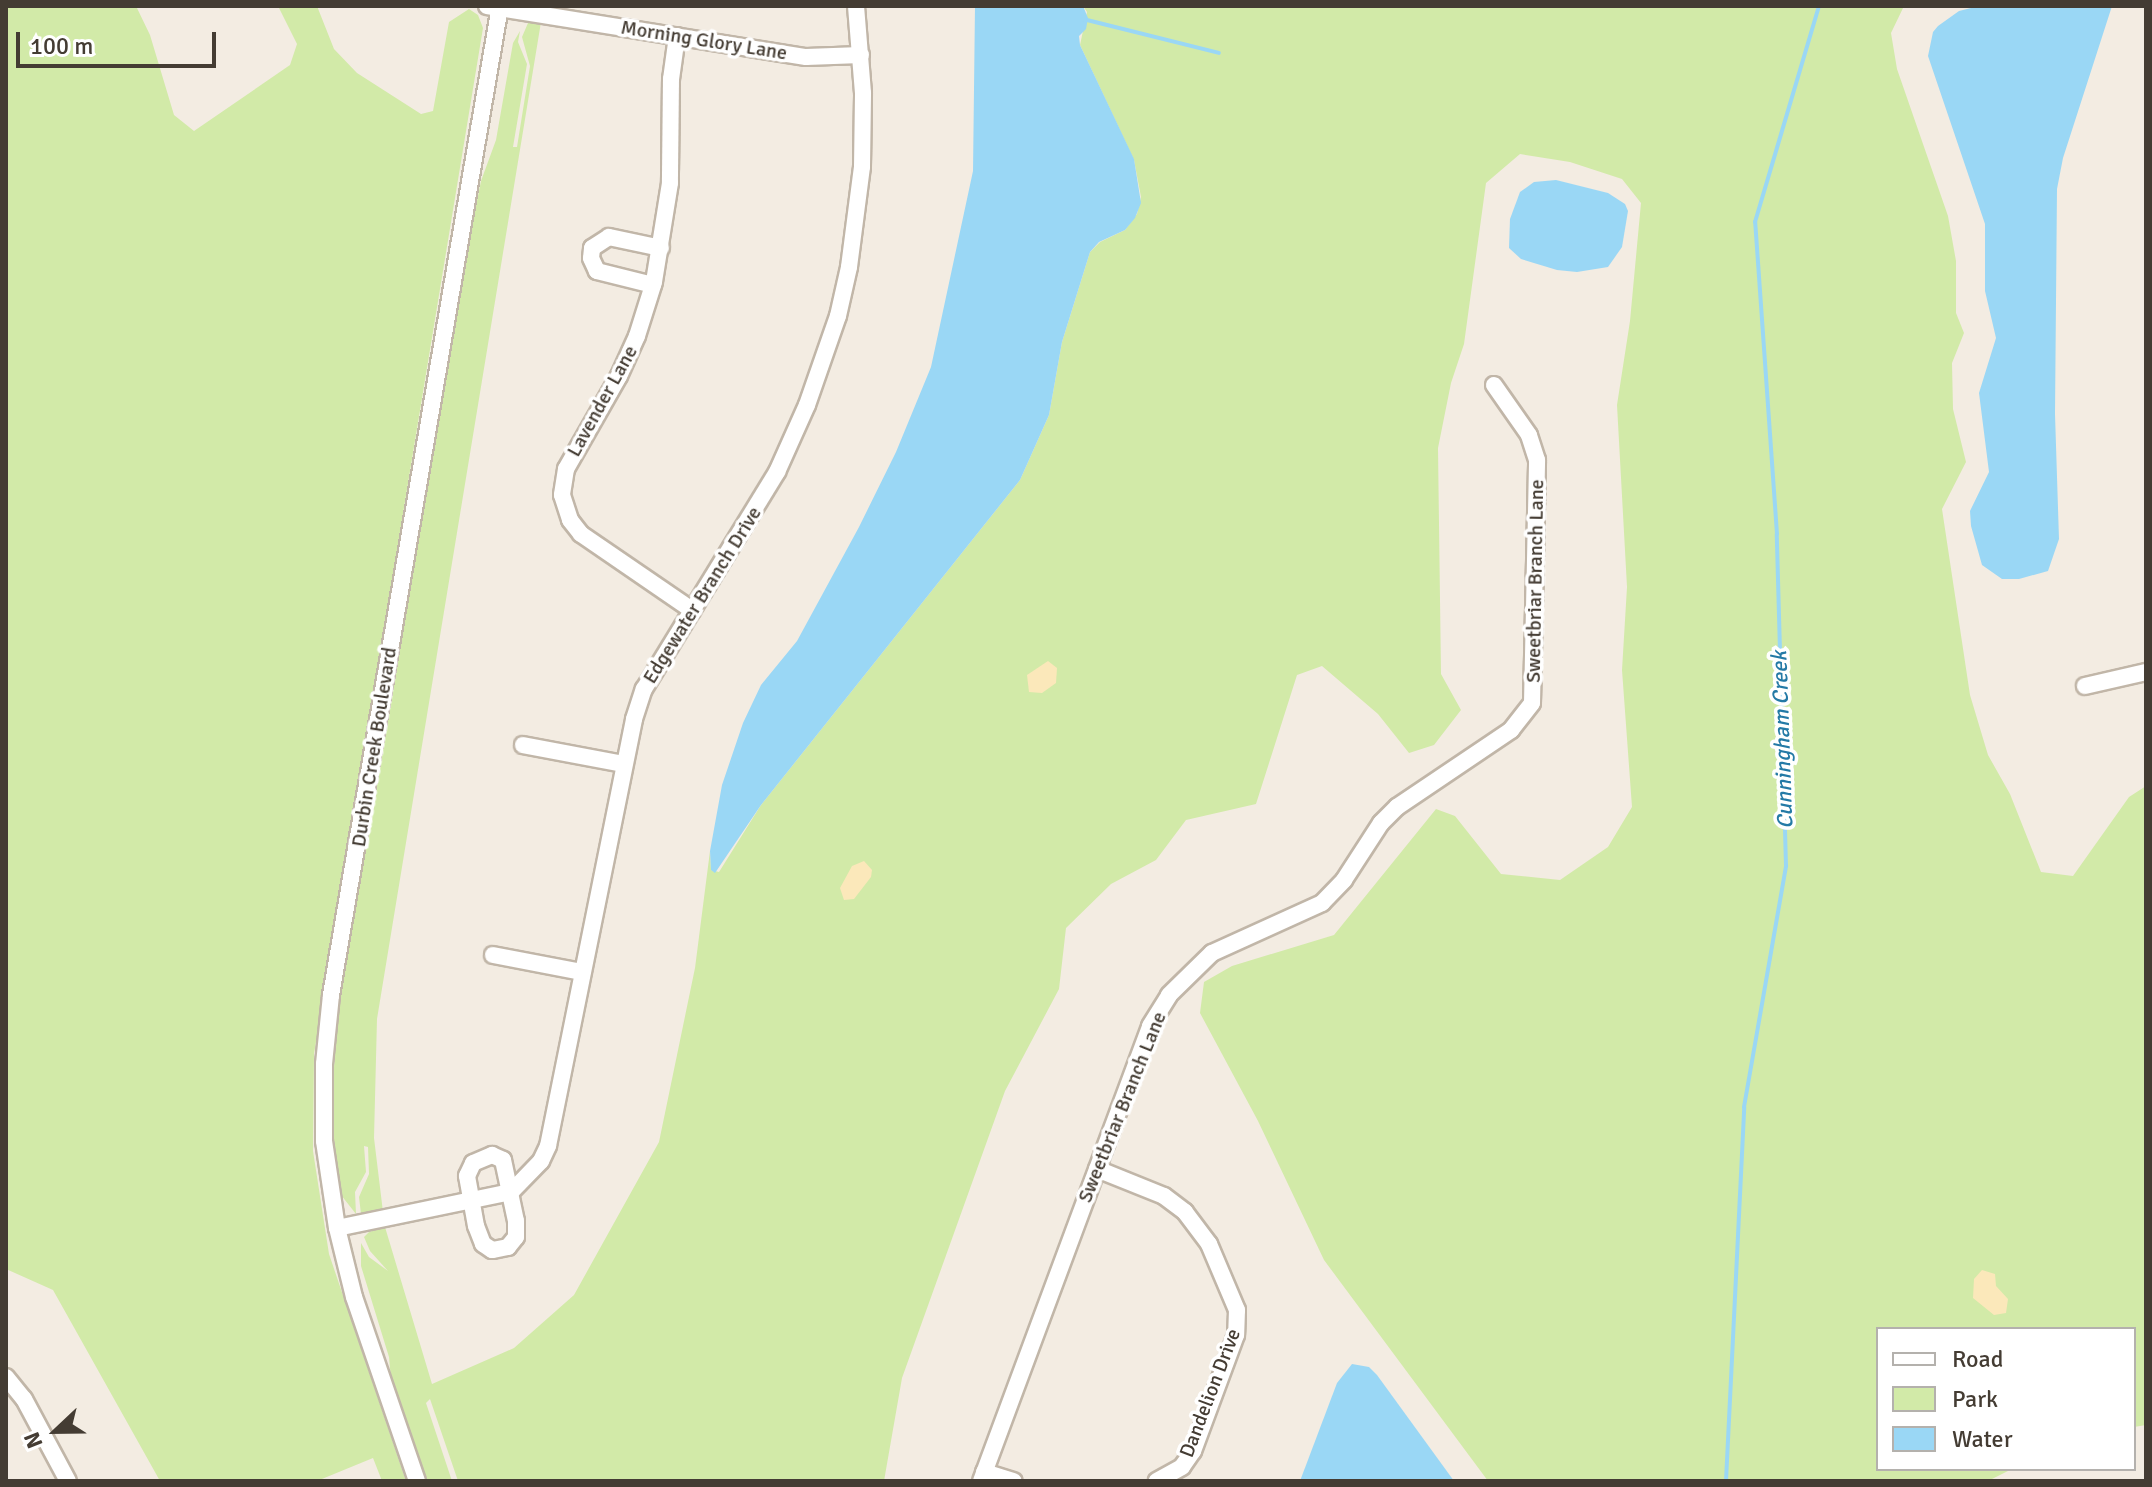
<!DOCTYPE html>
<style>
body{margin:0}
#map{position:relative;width:2152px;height:1487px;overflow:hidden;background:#f3ece2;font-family:Signika,sans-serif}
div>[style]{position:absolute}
.green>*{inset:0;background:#d2eaa8}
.sand>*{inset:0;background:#fbe8ba}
.water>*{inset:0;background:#9ad7f5}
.stream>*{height:4px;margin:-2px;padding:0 2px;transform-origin:2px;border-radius:2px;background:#9ad7f5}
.roads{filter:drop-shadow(2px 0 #c1b6a8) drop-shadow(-2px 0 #c1b6a8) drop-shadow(0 2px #c1b6a8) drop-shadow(0 -2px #c1b6a8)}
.minor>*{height:16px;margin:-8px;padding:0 8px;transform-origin:8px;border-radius:8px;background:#fff}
span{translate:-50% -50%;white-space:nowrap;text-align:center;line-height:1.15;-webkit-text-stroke:7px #fff;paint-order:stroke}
.street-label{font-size:20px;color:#443c33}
.water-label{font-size:22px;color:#247aa6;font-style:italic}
.frame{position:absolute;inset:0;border:8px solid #443c33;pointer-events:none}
.legend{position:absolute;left:1876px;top:1327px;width:260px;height:144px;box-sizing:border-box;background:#fff;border:2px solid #b4b1ad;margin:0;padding:10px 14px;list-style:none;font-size:24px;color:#443c33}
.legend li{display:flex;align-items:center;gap:16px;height:40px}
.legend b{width:40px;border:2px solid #b4b1ad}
.north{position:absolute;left:16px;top:1391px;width:80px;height:80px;-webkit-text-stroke:6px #fff;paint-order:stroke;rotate:248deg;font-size:22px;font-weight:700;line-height:32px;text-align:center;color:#443c33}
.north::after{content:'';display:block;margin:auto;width:28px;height:36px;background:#443c33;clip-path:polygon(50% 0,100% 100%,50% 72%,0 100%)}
.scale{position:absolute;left:16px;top:32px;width:200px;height:36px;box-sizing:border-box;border:4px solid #443c33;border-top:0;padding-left:10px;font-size:24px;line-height:28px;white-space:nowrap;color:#443c33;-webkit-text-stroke:6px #fff;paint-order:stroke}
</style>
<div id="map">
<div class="green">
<i style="clip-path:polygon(6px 6px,136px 6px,150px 35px,174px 115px,194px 131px,290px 65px,297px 44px,278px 6px,317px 6px,334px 49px,357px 73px,421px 114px,433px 111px,449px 22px,469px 9px,478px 15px,483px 28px,314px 1054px,313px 1151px,329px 1254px,406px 1481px,382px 1481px,373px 1458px,317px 1481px,160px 1481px,53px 1290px,6px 1269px)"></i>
<i style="clip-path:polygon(1083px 6px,1904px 6px,1891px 33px,1897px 69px,1948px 216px,1956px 261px,1956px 313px,1964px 333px,1952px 363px,1953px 409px,1966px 462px,1942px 509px,1970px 695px,1988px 755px,2010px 794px,2041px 872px,2073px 876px,2129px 797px,2146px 786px,2146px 1425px,2134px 1427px,2134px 1329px,1878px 1329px,1878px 1469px,2012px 1469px,1988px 1481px,1488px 1481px,1324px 1260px,1258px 1121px,1200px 1013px,1204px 982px,1232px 966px,1334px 935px,1436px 809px,1455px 816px,1501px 874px,1560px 880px,1608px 847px,1632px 807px,1622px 670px,1627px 587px,1617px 405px,1630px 321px,1641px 203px,1622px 179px,1570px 162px,1520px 154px,1486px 183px,1464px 344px,1451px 383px,1438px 448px,1441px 674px,1461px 710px,1434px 745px,1409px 753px,1378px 714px,1322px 666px,1297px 675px,1256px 804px,1186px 820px,1156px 860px,1111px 884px,1066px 928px,1059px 989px,1005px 1091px,902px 1378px,884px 1481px,458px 1481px,430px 1399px,426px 1403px,452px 1481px,426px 1481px,392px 1391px,389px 1357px,361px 1266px,361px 1243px,369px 1257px,388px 1271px,370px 1251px,364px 1237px,369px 1232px,385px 1227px,432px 1384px,514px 1348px,574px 1295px,659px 1142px,695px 968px,710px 851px,711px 870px,719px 872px,761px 805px,1020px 480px,1049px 415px,1062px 342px,1090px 252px,1100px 242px,1125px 230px,1137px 214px,1141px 197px,1134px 160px,1080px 45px,1087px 12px)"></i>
<i style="clip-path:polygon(541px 22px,377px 1019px,374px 1138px,383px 1212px,361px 1214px,359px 1197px,369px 1174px,368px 1147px,364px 1146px,366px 1172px,355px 1192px,356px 1214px,341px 1195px,334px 1140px,333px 1081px,338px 1011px,457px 300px,481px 181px,496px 140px,513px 43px,520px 31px,518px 42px,527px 64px,513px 147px,517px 147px,530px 66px,522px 37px,528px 23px)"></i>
</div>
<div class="sand">
<i style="clip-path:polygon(1048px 661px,1057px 668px,1056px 683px,1042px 693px,1029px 692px,1027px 675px)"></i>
<i style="clip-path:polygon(864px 861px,872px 870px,871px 877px,854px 899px,844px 900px,840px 888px,852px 866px)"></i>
<i style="clip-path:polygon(1982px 1270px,1995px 1274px,1996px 1286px,2008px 1299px,2006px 1313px,1994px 1315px,1973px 1298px,1974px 1279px)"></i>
</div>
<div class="water">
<i style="clip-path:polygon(975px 6px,1083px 6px,1088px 18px,1086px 29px,1079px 36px,1080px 45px,1134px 159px,1141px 203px,1135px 218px,1125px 230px,1099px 242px,1090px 252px,1062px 342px,1049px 415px,1020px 480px,761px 805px,715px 873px,711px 870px,710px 851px,722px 785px,743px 723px,761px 685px,797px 641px,859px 527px,896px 452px,931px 367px,973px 171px)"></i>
<i style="clip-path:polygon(1979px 6px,2112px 6px,2063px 158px,2057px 189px,2055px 414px,2059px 539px,2048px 571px,2019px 579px,2002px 579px,1982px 565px,1971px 526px,1970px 511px,1989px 472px,1979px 393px,1996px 338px,1985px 291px,1985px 224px,1928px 56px,1933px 32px,1938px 26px,1959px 11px)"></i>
<i style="clip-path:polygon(1556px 180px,1608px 193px,1625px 204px,1628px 211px,1622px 247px,1608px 267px,1577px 272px,1557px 270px,1521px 259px,1509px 248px,1510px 219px,1520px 192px,1534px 182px)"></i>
<i style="clip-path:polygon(1352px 1364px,1369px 1367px,1377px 1375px,1454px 1481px,1300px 1481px,1337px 1383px)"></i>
</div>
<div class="stream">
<i style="left:1083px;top:19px;width:140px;rotate:14deg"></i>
<i style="left:1726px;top:1481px;width:374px;rotate:-87.2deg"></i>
<i style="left:1744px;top:1107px;width:245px;rotate:-80.1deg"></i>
<i style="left:1786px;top:866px;width:332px;rotate:-91.6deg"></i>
<i style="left:1777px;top:534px;width:313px;rotate:-94deg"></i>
<i style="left:1755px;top:222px;width:225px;rotate:-73.5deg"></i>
</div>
<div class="roads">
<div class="minor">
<i style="left:487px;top:6px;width:323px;rotate:9.1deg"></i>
<i style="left:806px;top:57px;width:55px;rotate:-2.1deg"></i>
<i style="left:677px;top:36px;width:43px;rotate:97.9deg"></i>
<i style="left:671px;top:79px;width:104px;rotate:90.6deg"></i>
<i style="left:670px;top:183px;width:100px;rotate:99.2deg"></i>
<i style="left:654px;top:282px;width:57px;rotate:107.5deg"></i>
<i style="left:637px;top:336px;width:44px;rotate:114.2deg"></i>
<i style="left:619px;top:376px;width:107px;rotate:119.7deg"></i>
<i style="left:566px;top:469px;width:26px;rotate:99deg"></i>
<i style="left:562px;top:495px;width:26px;rotate:72deg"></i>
<i style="left:570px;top:520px;width:18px;rotate:52deg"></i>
<i style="left:581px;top:534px;width:135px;rotate:34.4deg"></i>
<i style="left:653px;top:285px;width:58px;rotate:-166deg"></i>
<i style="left:597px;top:271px;width:14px;rotate:-115deg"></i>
<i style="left:591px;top:258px;width:10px;rotate:-84deg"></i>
<i style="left:592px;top:248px;width:20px;rotate:-33deg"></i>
<i style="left:609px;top:237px;width:53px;rotate:11.9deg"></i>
<i style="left:2085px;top:686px;width:63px;rotate:-12.9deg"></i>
<i style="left:523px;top:745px;width:103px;rotate:10.7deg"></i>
<i style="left:493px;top:955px;width:91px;rotate:10.8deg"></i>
<i style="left:492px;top:1155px;width:12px;rotate:24deg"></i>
<i style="left:503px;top:1160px;width:62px;rotate:78deg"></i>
<i style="left:516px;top:1221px;width:16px;rotate:90deg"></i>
<i style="left:516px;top:1237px;width:13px;rotate:129deg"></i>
<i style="left:508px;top:1247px;width:16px;rotate:169deg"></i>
<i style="left:492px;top:1250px;width:11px;rotate:-146deg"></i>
<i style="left:483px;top:1244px;width:19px;rotate:-111deg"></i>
<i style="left:476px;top:1226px;width:51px;rotate:-100.2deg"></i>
<i style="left:467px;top:1176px;width:14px;rotate:-65deg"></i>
<i style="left:473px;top:1163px;width:21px;rotate:-23deg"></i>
<i style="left:1097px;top:1169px;width:72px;rotate:21.9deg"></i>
<i style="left:1164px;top:1196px;width:26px;rotate:37deg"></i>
<i style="left:1185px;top:1212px;width:40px;rotate:53deg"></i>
<i style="left:1209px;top:1244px;width:72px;rotate:67deg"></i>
<i style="left:1237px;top:1310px;width:25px;rotate:92deg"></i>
<i style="left:1236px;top:1335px;width:124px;rotate:110.3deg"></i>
<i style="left:1193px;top:1451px;width:19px;rotate:125deg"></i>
<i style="left:1182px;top:1467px;width:29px;rotate:151deg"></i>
<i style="left:337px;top:1228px;width:178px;rotate:-11.7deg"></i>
<i style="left:511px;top:1192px;width:43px;rotate:-45.9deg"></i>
<i style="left:541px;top:1161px;width:17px;rotate:-65deg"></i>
<i style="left:548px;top:1146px;width:436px;rotate:-78.6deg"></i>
<i style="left:634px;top:719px;width:32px;rotate:-72deg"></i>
<i style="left:644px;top:689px;width:255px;rotate:-58.5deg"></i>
<i style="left:777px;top:472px;width:73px;rotate:-65.9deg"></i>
<i style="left:807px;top:405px;width:94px;rotate:-70.8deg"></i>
<i style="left:838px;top:316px;width:50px;rotate:-77.3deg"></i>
<i style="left:849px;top:267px;width:101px;rotate:-82.6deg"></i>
<i style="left:862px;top:167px;width:74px;rotate:-89.2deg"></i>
<i style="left:863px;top:93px;width:87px;rotate:-94.6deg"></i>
<i style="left:6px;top:1377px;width:28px;rotate:51deg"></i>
<i style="left:24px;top:1399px;width:93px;rotate:61.8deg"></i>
<i style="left:984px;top:1472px;width:31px;rotate:17deg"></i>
<i style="left:417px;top:1481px;width:194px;rotate:-108.9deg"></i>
<i style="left:354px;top:1297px;width:71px;rotate:-103.8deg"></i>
<i style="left:337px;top:1228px;width:88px;rotate:-98.5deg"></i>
<i style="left:324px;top:1141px;width:77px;rotate:-90deg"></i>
<i style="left:324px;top:1064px;width:69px;rotate:-84.2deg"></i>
<i style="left:331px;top:995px;width:1003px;rotate:-80.3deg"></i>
<i style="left:981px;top:1481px;width:485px;rotate:-69.6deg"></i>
<i style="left:1150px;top:1026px;width:36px;rotate:-58deg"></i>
<i style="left:1169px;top:995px;width:60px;rotate:-44.3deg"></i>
<i style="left:1212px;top:953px;width:121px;rotate:-24.4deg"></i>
<i style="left:1322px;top:903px;width:32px;rotate:-46deg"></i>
<i style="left:1344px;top:880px;width:68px;rotate:-57deg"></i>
<i style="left:1381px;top:823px;width:23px;rotate:-45deg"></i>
<i style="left:1397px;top:807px;width:138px;rotate:-34deg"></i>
<i style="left:1511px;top:730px;width:34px;rotate:-52deg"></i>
<i style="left:1532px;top:703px;width:243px;rotate:-88.8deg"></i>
<i style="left:1537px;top:460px;width:26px;rotate:-108deg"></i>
<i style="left:1529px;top:435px;width:61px;rotate:-125deg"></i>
</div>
</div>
<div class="street-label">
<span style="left:704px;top:40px;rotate:9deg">Morning Glory Lane</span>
<span style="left:602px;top:401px;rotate:-61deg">Lavender Lane</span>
<span style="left:1535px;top:581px;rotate:-89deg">Sweetbriar Branch Lane</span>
<span style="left:702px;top:595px;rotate:-58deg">Edgewater Branch Drive</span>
<span style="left:374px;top:747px;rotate:-81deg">Durbin Creek Boulevard</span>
<span style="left:1122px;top:1107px;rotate:-68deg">Sweetbriar Branch Lane</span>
<span style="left:1210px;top:1393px;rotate:-69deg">Dandelion Drive</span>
</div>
<div class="water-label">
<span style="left:1782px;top:740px;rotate:-92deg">Cunningham Creek</span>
</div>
<div class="frame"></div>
<ul class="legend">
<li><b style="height:10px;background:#fff"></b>Road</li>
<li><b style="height:22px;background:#d2eaa8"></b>Park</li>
<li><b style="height:22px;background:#9ad7f5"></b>Water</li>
</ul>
<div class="north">N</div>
<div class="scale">100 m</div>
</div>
